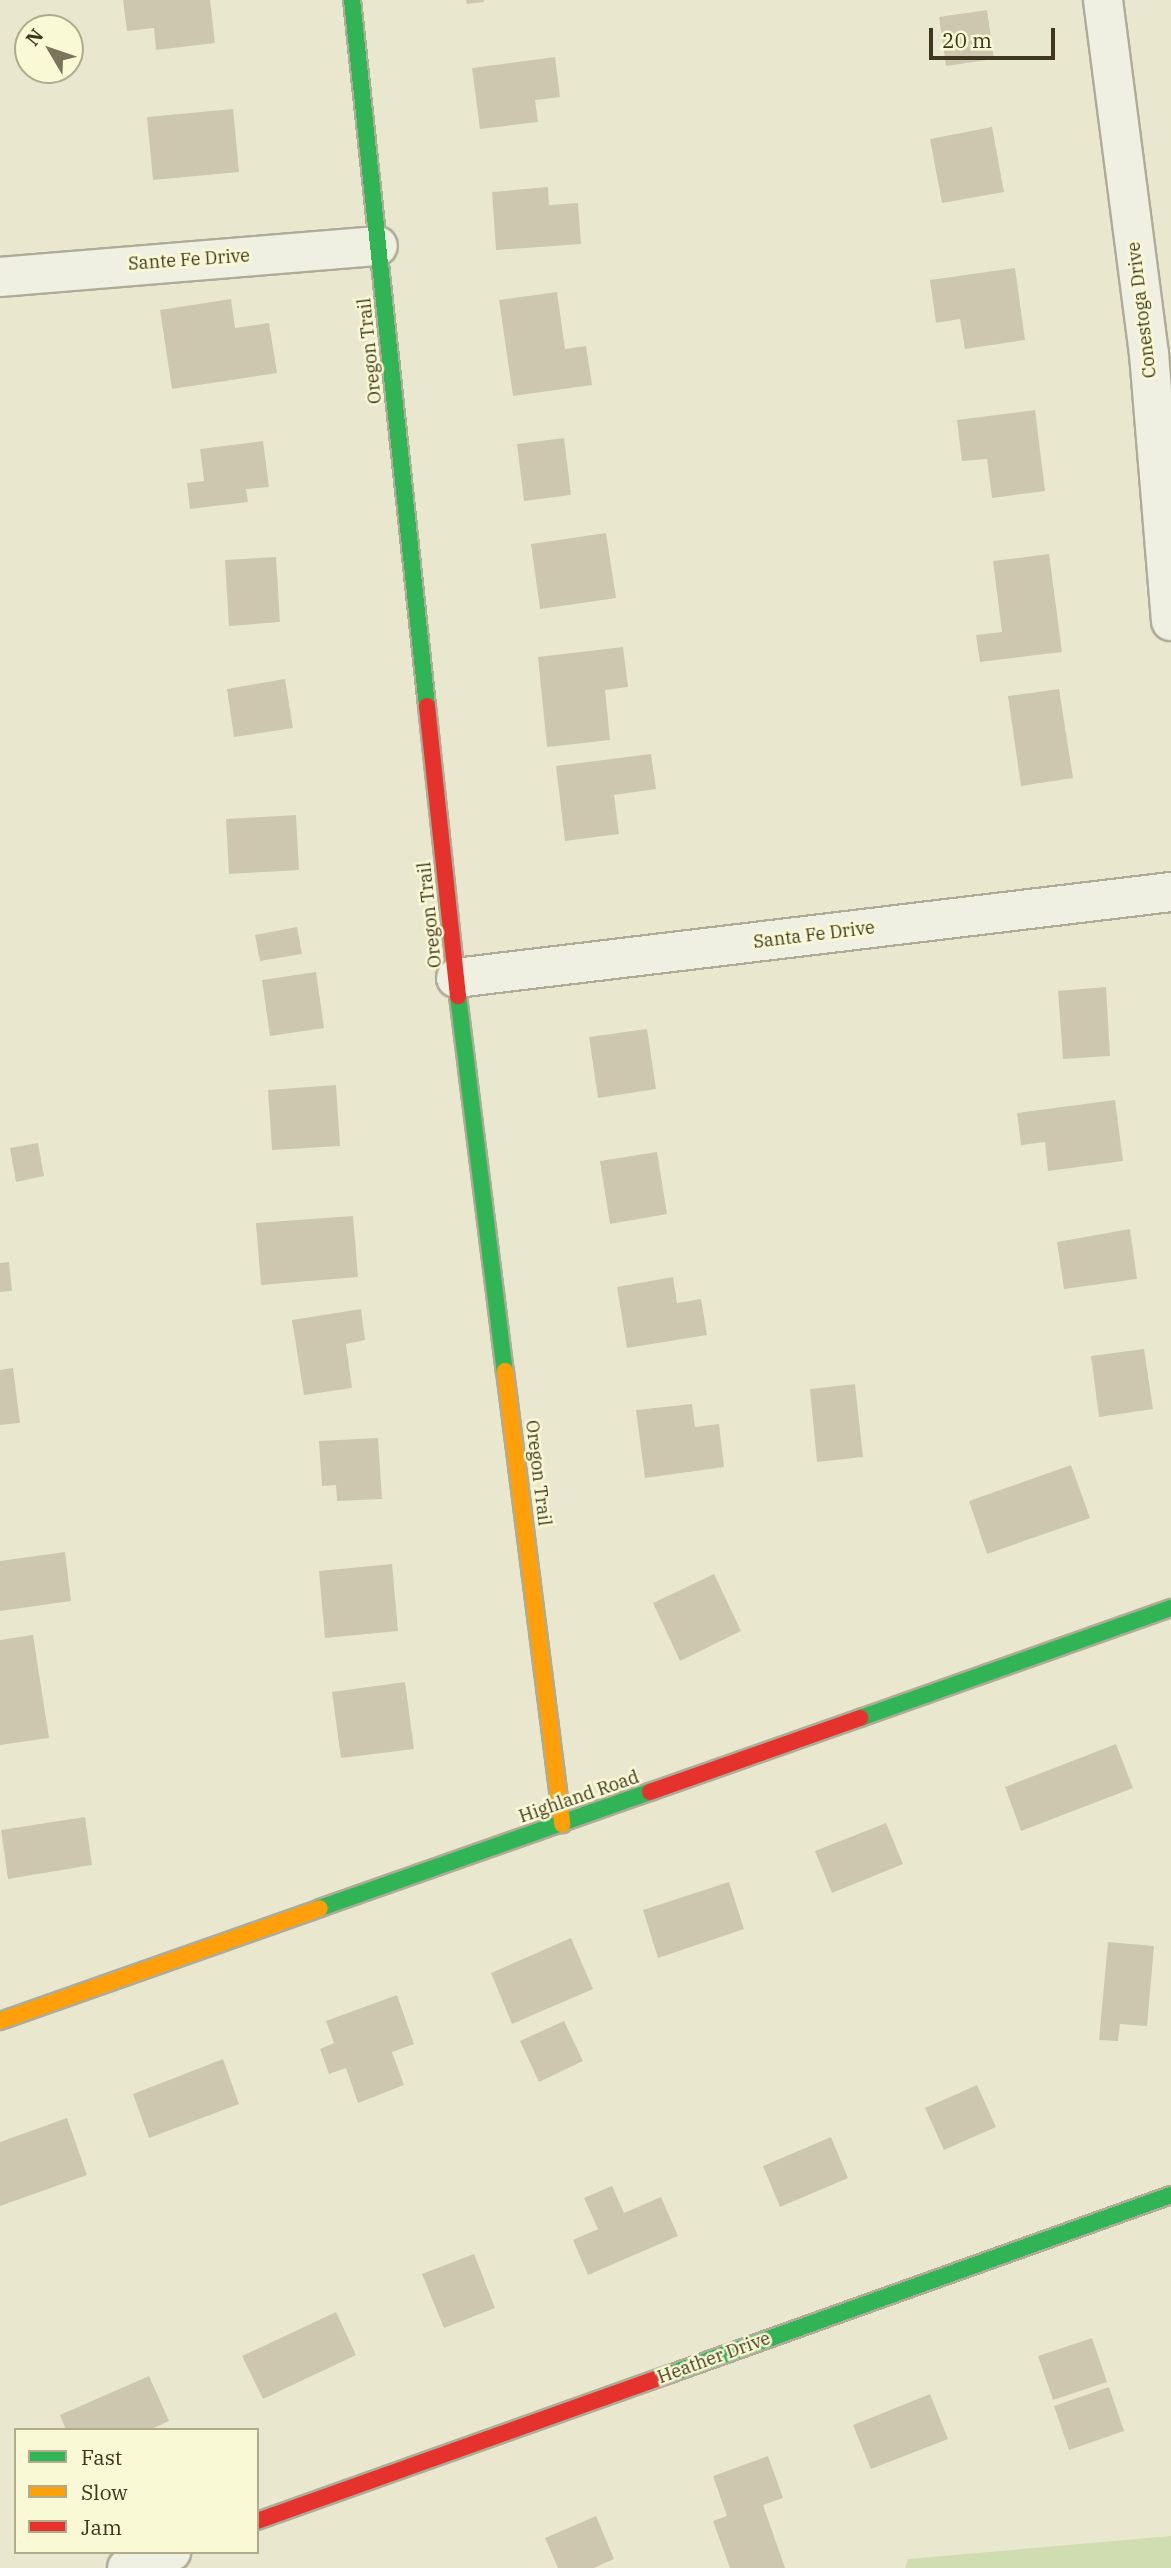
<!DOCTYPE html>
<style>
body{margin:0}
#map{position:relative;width:1171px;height:2568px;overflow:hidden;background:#e9e8cf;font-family:"IBM Plex Serif",serif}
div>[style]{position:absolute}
.green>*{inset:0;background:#d0ddb0}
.building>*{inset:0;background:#cec7af}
.roads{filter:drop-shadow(2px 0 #aeac97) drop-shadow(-2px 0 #aeac97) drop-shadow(0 2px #aeac97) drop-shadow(0 -2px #aeac97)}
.street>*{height:38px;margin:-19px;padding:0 19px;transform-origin:19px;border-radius:19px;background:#f0f0e2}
.fast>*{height:16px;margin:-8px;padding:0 8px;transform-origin:8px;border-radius:8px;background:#30b455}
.slow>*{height:16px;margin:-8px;padding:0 8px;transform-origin:8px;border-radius:8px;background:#ff9f0a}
.jam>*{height:16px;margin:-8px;padding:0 8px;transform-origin:8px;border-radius:8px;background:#e5322d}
span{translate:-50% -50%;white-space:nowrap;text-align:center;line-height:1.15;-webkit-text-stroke:5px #faf9d5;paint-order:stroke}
.street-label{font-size:18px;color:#3f371d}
.legend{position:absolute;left:14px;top:2428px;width:245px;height:126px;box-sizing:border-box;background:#faf9d5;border:2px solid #afab8b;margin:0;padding:9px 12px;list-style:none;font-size:21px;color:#3f371d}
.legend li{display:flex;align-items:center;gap:14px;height:35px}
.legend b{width:35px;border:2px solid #afab8b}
.north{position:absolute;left:14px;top:14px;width:70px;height:70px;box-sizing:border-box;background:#faf9d5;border:2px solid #afab8b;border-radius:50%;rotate:309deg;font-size:19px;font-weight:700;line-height:28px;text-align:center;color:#3f371d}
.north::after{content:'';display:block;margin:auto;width:24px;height:32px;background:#7a755b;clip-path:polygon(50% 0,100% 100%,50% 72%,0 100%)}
.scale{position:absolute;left:929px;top:28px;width:126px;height:32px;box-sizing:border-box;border:4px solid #3f371d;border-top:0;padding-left:9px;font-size:21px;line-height:24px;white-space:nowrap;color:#3f371d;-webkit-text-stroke:5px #faf9d5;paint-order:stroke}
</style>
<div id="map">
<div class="green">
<i style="clip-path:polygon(1171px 2536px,1171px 2568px,905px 2568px,908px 2559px)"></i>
</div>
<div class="building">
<i style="clip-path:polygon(123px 0,210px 0,215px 43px,156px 50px,154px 28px,127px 31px)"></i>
<i style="clip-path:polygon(466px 0,484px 0,484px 2px,467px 4px)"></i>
<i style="clip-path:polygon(987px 10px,994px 59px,946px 66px,939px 17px)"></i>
<i style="clip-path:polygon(555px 57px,560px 97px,535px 100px,538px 122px,480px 129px,472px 68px)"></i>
<i style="clip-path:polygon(233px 109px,239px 172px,153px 180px,147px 117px)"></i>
<i style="clip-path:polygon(992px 127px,1004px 192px,942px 203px,930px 139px)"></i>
<i style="clip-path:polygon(548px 187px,549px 205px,578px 203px,581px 244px,496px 250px,492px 192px)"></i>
<i style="clip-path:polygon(1015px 268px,1025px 340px,965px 349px,960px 319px,936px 323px,930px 280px)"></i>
<i style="clip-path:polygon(557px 292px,565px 349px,586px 346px,592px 385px,513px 396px,499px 300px)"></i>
<i style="clip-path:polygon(231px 299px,235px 328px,269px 323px,277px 373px,172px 389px,160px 310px)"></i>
<i style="clip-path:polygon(1035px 410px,1045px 491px,992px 498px,987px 459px,962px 461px,957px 420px)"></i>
<i style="clip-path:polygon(564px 438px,571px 495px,524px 501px,517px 444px)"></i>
<i style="clip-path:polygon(263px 441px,269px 487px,246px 489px,248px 502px,190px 509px,187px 483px,204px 481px,200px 449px)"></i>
<i style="clip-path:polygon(606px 533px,616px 598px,540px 609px,531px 544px)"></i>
<i style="clip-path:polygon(1049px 554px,1062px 652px,980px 662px,976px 635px,1002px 632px,993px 561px)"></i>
<i style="clip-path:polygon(276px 557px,280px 622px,229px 626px,225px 560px)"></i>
<i style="clip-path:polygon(623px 647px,628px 687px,605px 690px,610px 740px,547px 747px,538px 657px)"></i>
<i style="clip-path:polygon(285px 679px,293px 728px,234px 737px,227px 689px)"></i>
<i style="clip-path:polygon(1059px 689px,1073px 778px,1021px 786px,1008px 696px)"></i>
<i style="clip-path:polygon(651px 754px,656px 789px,614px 795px,619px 834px,565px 841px,556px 766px)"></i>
<i style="clip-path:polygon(296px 815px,299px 870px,229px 874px,226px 819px)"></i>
<i style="clip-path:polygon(297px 927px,302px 954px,260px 961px,255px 935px)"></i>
<i style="clip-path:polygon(316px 972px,324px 1028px,270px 1036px,262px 980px)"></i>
<i style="clip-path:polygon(1106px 987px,1110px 1056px,1063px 1059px,1058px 991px)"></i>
<i style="clip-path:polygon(647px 1029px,656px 1089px,598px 1098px,589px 1037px)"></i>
<i style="clip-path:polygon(336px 1085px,340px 1146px,272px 1150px,268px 1090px)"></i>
<i style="clip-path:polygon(1115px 1100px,1123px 1161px,1048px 1171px,1045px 1142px,1021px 1145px,1017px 1113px)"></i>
<i style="clip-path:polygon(38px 1143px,44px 1176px,16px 1182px,10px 1148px)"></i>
<i style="clip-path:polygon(657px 1152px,667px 1214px,610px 1224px,600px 1161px)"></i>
<i style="clip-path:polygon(353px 1216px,358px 1277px,261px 1285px,256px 1223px)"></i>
<i style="clip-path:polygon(1130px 1229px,1137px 1279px,1064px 1289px,1057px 1242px)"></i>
<i style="clip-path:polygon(9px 1262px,12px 1291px,0 1292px,0 1263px)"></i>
<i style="clip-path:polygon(673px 1277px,677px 1303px,701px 1299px,707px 1335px,627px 1348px,617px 1287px)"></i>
<i style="clip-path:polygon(361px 1309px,365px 1340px,346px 1344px,352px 1388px,304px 1395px,292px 1320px)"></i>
<i style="clip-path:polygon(1144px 1349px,1153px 1409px,1099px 1417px,1091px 1356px)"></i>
<i style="clip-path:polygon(13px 1368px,20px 1423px,0 1425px,0 1370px)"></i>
<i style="clip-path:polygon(855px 1384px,863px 1457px,817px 1462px,810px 1389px)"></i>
<i style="clip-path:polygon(692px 1404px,695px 1427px,719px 1424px,724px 1467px,645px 1478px,636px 1410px)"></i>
<i style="clip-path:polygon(378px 1438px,382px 1499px,337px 1501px,336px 1485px,322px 1486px,319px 1441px)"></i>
<i style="clip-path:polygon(1071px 1465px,1090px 1518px,987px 1554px,969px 1501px)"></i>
<i style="clip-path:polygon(65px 1552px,71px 1601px,0 1611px,0 1561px)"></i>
<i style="clip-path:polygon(392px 1564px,398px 1631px,325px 1638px,319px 1571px)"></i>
<i style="clip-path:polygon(714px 1574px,741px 1631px,680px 1661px,653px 1603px)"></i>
<i style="clip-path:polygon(33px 1635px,49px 1738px,0 1745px,0 1640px)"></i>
<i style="clip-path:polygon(405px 1682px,414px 1749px,341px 1758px,332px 1692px)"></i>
<i style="clip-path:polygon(1116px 1744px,1133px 1788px,1021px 1831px,1005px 1787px)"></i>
<i style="clip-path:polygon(85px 1817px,92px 1865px,8px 1879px,1px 1830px)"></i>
<i style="clip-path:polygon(886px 1823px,903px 1864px,832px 1893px,815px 1851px)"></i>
<i style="clip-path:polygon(729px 1882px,744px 1929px,658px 1958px,643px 1910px)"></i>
<i style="clip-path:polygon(571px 1938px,593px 1989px,512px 2024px,491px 1973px)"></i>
<i style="clip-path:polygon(1108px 1942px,1154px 1946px,1147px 2026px,1120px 2024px,1118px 2041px,1099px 2040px)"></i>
<i style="clip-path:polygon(397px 1995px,414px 2044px,392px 2052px,404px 2085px,358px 2103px,346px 2068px,329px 2074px,320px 2049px,334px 2043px,326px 2021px)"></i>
<i style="clip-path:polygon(564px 2021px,583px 2061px,539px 2082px,520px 2041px)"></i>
<i style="clip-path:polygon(223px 2059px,239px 2104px,149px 2138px,133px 2094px)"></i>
<i style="clip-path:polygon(977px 2085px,996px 2127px,944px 2150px,925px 2108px)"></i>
<i style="clip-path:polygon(67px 2118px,87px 2175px,0 2206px,0 2142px)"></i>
<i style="clip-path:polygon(831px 2137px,848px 2178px,780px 2207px,763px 2166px)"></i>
<i style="clip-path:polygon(612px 2186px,624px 2213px,661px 2197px,678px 2236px,588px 2275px,573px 2240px,598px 2229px,584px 2198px)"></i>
<i style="clip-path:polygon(474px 2254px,495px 2308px,444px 2328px,422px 2274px)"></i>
<i style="clip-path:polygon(336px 2312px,356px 2355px,263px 2399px,242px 2356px)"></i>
<i style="clip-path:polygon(1092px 2338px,1107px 2382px,1053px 2400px,1038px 2356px)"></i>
<i style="clip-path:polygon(149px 2376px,169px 2421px,149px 2430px,66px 2430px,60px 2415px)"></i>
<i style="clip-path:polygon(1109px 2387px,1124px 2431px,1069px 2450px,1054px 2406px)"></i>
<i style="clip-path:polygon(930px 2394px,948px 2439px,871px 2469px,853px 2425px)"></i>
<i style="clip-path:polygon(768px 2456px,783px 2498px,763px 2505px,785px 2568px,730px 2568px,713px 2521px,727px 2516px,713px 2476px)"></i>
<i style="clip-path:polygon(596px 2516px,614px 2559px,594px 2568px,558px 2568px,545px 2538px)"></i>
</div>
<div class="roads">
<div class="street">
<i style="left:1103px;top:0;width:357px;rotate:82.6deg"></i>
<i style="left:1149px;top:354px;width:268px;rotate:85.3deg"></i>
<i style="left:0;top:277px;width:379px;rotate:-4.7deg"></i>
<i style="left:456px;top:978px;width:720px;rotate:-6.86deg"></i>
<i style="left:127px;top:2568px;width:47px;rotate:-20deg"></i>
</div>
<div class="fast">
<i style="left:352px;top:0;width:710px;rotate:83.94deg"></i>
<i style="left:458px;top:996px;width:378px;rotate:82.9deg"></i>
<i style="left:860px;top:1718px;width:330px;rotate:-19.5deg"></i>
<i style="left:320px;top:1908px;width:350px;rotate:-19.4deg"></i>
<i style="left:670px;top:2374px;width:532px;rotate:-19.66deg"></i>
</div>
<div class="slow">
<i style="left:505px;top:1371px;width:457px;rotate:82.8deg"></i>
<i style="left:0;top:2021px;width:339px;rotate:-19.4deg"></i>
</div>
<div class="jam">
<i style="left:427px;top:706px;width:292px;rotate:83.9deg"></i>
<i style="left:650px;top:1792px;width:223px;rotate:-19.4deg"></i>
<i style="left:257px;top:2521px;width:438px;rotate:-19.6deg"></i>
</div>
</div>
<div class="street-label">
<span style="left:189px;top:260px;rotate:-4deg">Sante Fe Drive</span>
<span style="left:1142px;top:310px;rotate:-97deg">Conestoga Drive</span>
<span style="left:370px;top:351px;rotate:-96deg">Oregon Trail</span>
<span style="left:430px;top:915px;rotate:-96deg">Oregon Trail</span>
<span style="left:814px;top:935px;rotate:-7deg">Santa Fe Drive</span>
<span style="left:538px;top:1473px;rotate:83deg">Oregon Trail</span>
<span style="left:579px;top:1797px;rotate:-19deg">Highland Road</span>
<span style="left:714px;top:2358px;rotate:-20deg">Heather Drive</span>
</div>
<ul class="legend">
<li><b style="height:9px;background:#30b455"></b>Fast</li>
<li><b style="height:9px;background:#ff9f0a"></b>Slow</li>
<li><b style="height:9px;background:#e5322d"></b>Jam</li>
</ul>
<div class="north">N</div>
<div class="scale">20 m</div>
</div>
